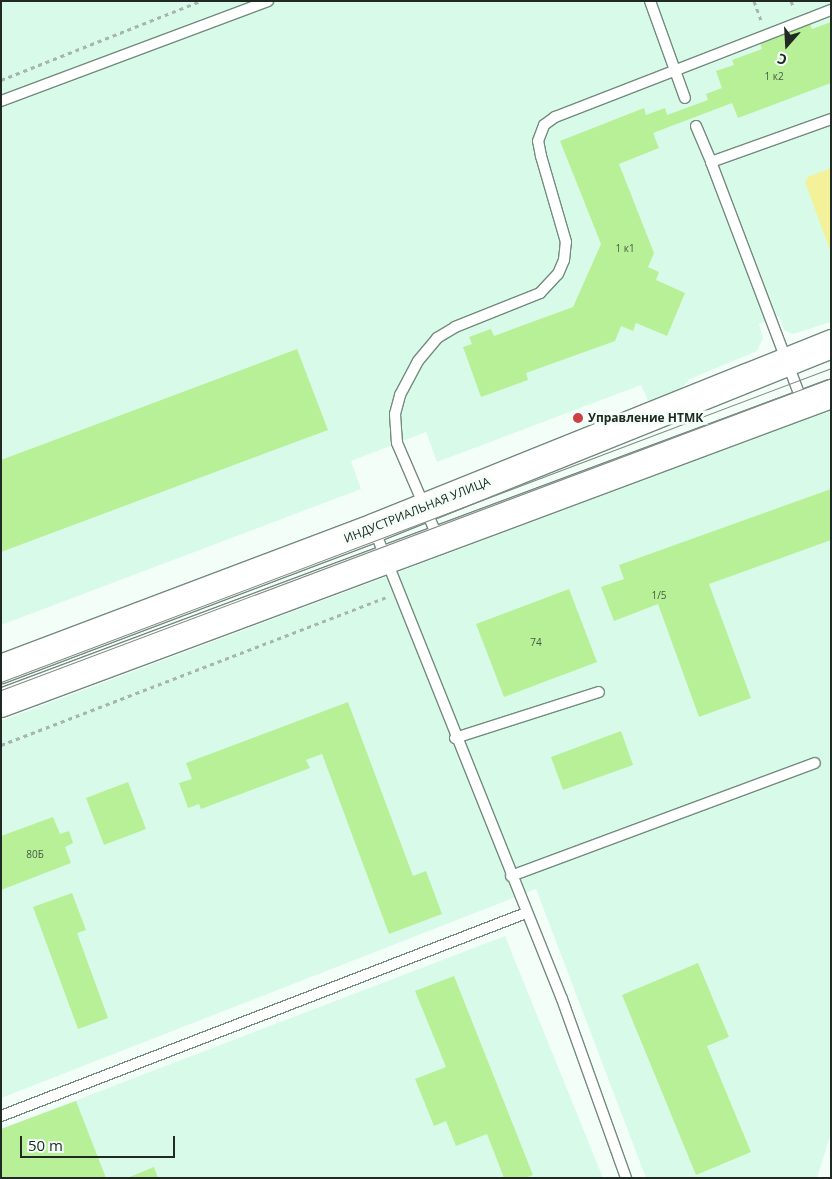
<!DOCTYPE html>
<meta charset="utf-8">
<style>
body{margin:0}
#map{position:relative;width:832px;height:1179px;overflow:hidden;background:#f3fef8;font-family:"Open Sans",sans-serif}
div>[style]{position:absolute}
.built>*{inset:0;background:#d8fbe9}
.green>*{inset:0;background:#f4f19b}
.building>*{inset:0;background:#b8f098}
.path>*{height:3px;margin-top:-1.5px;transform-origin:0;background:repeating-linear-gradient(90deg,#aab4af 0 4px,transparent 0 8px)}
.roads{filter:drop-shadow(1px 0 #748b7f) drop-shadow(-1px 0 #748b7f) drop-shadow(0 1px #748b7f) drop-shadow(0 -1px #748b7f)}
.lane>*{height:10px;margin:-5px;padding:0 5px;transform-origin:5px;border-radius:5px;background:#fff}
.secondary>*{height:28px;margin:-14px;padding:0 14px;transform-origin:14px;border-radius:14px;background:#fff}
.tram>*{height:1px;margin:-0.5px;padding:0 0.5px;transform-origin:0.5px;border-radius:0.5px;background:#818b86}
.dots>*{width:14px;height:14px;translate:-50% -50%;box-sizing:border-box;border:2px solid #f3fef8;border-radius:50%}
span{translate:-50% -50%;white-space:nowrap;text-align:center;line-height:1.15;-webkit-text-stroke:5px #f3fef8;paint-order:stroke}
.number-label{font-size:10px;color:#465b41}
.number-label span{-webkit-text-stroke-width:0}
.poi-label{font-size:12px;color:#202924;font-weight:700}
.left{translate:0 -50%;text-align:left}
.street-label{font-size:12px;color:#202924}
.frame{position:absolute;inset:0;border:2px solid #202924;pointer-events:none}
.north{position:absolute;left:762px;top:20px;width:50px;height:50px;-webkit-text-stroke:4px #f3fef8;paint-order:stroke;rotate:199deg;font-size:14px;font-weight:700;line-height:20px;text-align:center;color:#202924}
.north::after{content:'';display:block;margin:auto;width:18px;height:22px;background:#202924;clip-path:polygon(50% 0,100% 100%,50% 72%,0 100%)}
.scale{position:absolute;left:20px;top:1136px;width:155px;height:22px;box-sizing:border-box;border:2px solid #202924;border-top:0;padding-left:6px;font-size:15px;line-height:18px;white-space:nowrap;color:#202924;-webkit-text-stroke:4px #f3fef8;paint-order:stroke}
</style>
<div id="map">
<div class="built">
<i style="clip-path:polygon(1px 1px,831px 1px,831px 322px,793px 334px,784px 330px,779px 316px,759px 324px,763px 338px,757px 351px,690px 379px,676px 394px,649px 403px,641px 385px,437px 462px,426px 432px,351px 461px,361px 489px,1px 625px)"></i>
<i style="clip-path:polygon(831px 410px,831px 1133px,817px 1178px,646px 1178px,536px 889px,1px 1098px,1px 721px)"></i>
<i style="clip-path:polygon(505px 936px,603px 1178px,1px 1178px,1px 1129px)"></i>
</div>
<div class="green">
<i style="clip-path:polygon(831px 168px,831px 253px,805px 182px,808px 177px)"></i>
</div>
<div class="building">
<i style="clip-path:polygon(831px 22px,831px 83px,738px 118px,732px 103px,653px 133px,659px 148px,619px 164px,654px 253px,648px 267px,659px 272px,656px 280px,685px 293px,667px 336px,636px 323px,633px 331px,621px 326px,615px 341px,526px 373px,528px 380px,481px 397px,463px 347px,472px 344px,469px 337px,491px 329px,494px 336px,573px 307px,601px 244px,560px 141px,644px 108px,646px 115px,665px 108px,667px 115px,708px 100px,706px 94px,722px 88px,716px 71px,734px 65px,732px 60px,762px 49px,760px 43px,810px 24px,812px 29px)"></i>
<i style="clip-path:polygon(297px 349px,328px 430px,1px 552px,1px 460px)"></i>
<i style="clip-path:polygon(831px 489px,831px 540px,709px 584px,751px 698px,699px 717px,658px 604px,614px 621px,601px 587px,624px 579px,619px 565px)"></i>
<i style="clip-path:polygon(569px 589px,597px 662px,504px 697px,476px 624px)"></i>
<i style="clip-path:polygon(348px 702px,413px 876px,426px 871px,442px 914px,389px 934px,322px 754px,306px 760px,310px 768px,201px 809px,199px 804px,188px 808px,179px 783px,192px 779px,186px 763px)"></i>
<i style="clip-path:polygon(621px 731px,633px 765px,563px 790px,551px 757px)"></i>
<i style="clip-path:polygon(128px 782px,146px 829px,104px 845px,86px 798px)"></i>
<i style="clip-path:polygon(53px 817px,60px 834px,69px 831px,73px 843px,65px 847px,71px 863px,1px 890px,1px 836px)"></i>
<i style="clip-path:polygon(72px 893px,86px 930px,77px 933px,108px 1018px,78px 1029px,33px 907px)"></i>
<i style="clip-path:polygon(698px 963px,729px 1037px,707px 1046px,751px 1152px,696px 1175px,622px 995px)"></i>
<i style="clip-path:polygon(454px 976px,533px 1175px,525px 1178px,504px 1178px,487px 1134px,456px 1146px,446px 1121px,434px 1126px,415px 1079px,446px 1067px,415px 991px)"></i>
<i style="clip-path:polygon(76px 1101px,106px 1178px,1px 1178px,1px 1129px)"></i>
<i style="clip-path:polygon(154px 1167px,158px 1178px,127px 1178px)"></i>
</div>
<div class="path">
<i style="left:754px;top:1px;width:20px;rotate:70deg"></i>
<i style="left:791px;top:1px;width:8px;rotate:67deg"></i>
<i style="left:1px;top:80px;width:215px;rotate:-21.6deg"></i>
<i style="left:1px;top:745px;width:412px;rotate:-21deg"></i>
</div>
<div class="roads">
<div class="lane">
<i style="left:650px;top:1px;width:103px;rotate:70.2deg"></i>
<i style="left:1px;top:101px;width:285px;rotate:-20.5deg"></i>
<i style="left:696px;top:126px;width:39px;rotate:67deg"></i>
<i style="left:803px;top:404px;width:259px;rotate:-110.8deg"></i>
<i style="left:711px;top:162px;width:127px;rotate:-19.7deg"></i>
<i style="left:374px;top:529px;width:506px;rotate:68.2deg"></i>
<i style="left:562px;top:999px;width:190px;rotate:70.3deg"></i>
<i style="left:438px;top:538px;width:103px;rotate:-113.3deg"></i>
<i style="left:397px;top:443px;width:29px;rotate:-94deg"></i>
<i style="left:395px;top:414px;width:20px;rotate:-75deg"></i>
<i style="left:400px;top:395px;width:38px;rotate:-62deg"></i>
<i style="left:418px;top:361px;width:30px;rotate:-50deg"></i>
<i style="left:437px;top:338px;width:21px;rotate:-31deg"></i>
<i style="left:455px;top:327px;width:92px;rotate:-21.8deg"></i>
<i style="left:540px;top:293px;width:26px;rotate:-47deg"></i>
<i style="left:558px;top:274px;width:15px;rotate:-67deg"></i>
<i style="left:564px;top:260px;width:18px;rotate:-84deg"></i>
<i style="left:566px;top:242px;width:90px;rotate:-106.2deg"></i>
<i style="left:541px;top:156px;width:15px;rotate:-101deg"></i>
<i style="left:538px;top:141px;width:17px;rotate:-69deg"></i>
<i style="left:544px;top:125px;width:14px;rotate:-36deg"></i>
<i style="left:555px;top:117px;width:296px;rotate:-21.2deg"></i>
<i style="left:455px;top:738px;width:151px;rotate:-17.7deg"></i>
<i style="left:511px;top:876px;width:324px;rotate:-20.4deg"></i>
<i style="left:1px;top:1116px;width:563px;rotate:-21.14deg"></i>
</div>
<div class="secondary">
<i style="left:1px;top:669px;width:399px;rotate:-20.7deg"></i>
<i style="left:374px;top:528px;width:493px;rotate:-21.9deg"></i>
<i style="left:1px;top:703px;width:886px;rotate:-20.42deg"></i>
</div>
</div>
<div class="tram">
<i style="left:1px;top:682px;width:887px;rotate:-20.72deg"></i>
<i style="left:1px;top:690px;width:887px;rotate:-20.6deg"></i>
</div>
<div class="dots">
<i style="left:578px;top:418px;background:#ce3f45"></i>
</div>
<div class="number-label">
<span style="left:774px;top:77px">1 к2</span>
<span style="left:625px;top:249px">1 к1</span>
<span style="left:659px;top:596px">1/5</span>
<span style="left:536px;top:643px">74</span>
<span style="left:35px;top:855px">80Б</span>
</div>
<div class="poi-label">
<span class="left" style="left:588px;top:418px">Управление НТМК</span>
</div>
<div class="street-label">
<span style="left:417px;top:510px;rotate:-22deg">ИНДУСТРИАЛЬНАЯ УЛИЦА</span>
</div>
<div class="frame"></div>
<div class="north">С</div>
<div class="scale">50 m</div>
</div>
